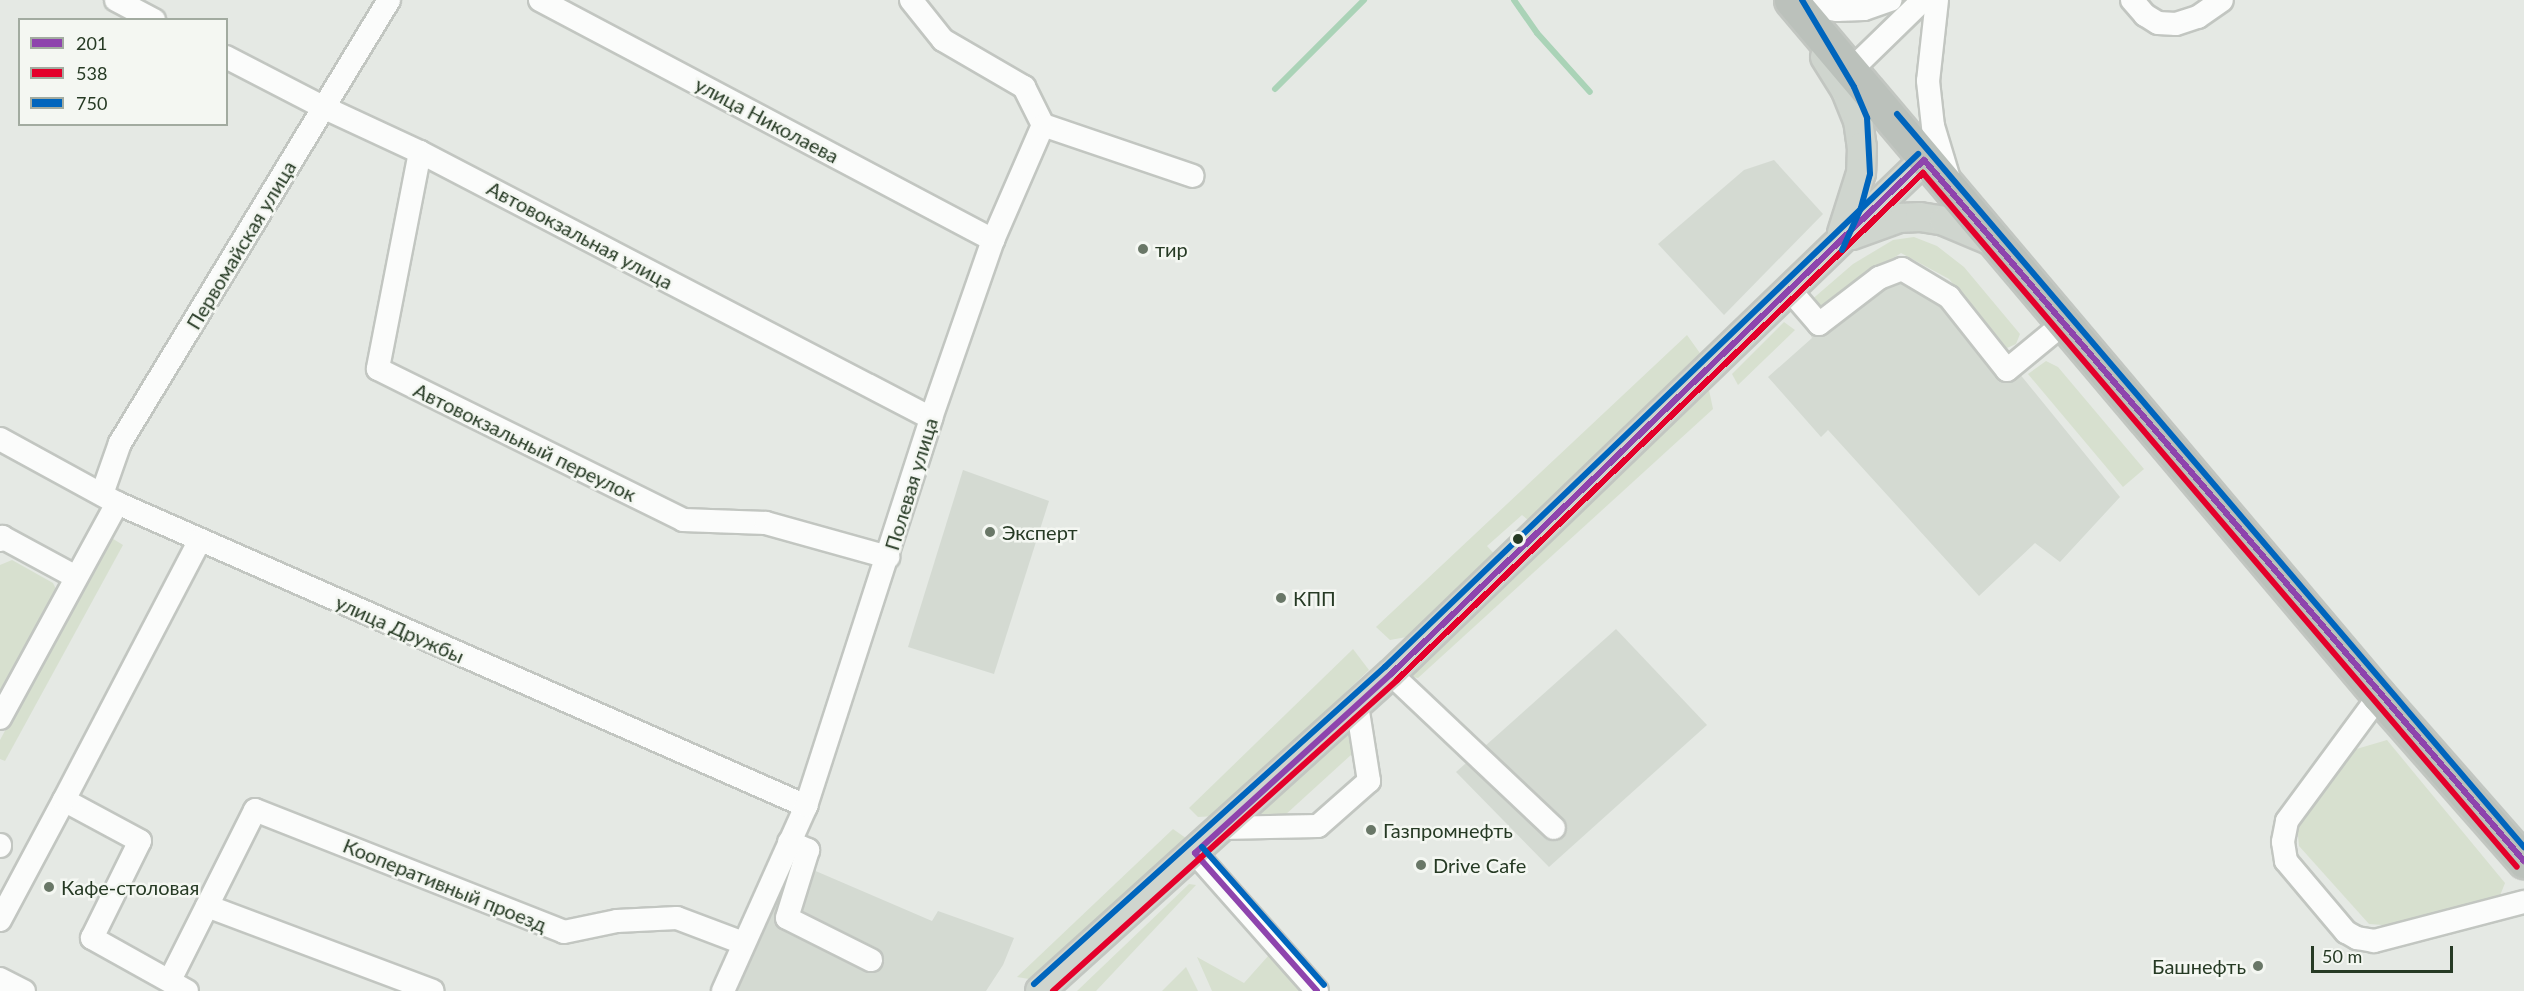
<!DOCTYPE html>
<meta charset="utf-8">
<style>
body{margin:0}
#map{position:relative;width:2524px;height:991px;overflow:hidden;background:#e5e9e4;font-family:Lato,sans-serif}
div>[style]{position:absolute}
.built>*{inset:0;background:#d4dad2}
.green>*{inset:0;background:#d7e0cf}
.stream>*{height:6px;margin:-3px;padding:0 3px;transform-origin:3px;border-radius:3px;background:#aad3b7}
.roads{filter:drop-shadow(2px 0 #c2c6c1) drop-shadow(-2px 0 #c2c6c1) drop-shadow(0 2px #c2c6c1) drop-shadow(0 -2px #c2c6c1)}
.minor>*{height:22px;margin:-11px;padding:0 11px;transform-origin:11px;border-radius:11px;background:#fbfcfb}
.major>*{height:28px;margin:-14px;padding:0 14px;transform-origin:14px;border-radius:14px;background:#cfd5ce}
.highway>*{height:33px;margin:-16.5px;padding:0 16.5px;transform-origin:16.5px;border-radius:16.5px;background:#bbc1bb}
.bus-1>*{height:6px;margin:-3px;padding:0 3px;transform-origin:3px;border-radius:3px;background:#8e44ad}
.bus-2>*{height:6px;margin:-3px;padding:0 3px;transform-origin:3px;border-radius:3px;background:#e4002b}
.bus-3>*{height:6px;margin:-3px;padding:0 3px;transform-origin:3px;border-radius:3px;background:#0065bd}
.dots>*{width:16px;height:16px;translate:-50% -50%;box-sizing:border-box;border:3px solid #f4f7f2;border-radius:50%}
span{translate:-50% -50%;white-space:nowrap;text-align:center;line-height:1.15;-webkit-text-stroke:5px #f4f7f2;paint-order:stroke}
.street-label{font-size:20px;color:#263a24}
.poi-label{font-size:20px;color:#263a24}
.left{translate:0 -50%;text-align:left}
.right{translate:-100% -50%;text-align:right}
.legend{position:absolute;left:18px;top:18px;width:210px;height:108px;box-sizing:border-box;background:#f4f7f2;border:2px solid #a2aba0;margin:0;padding:8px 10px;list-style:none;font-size:18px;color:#263a24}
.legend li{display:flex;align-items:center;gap:12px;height:30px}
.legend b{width:30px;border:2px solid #a2aba0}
.scale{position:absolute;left:2311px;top:946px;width:142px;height:27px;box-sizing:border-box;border:3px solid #263a24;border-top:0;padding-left:8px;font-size:18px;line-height:21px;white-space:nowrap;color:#263a24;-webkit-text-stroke:4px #f4f7f2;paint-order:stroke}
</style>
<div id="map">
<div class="built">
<i style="clip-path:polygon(1774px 160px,1823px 214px,1724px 315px,1658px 244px,1744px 170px)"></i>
<i style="clip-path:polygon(1900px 259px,2001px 351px,2120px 497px,2060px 562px,2035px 543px,1979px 596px,1828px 430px,1821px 437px,1768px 377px,1812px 338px,1807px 328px)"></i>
<i style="clip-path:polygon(963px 470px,1049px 501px,994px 674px,908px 647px)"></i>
<i style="clip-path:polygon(1616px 629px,1707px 725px,1549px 867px,1456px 772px)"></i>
<i style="clip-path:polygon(790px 860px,932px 921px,938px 911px,1014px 938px,1003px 965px,986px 991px,733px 991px)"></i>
</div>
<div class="green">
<i style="clip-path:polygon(1914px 237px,1937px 246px,1964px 267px,2020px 334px,2016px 344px,2007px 348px,1949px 279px,1901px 253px,1816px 310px,1809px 302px,1853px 264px,1893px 240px)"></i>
<i style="clip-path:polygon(1784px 322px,1795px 330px,1738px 385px,1732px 374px)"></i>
<i style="clip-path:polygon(1687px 335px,1702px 356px,1533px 524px,1522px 515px,1487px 546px,1497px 557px,1412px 636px,1390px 640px,1376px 627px)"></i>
<i style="clip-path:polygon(2046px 361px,2058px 367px,2144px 469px,2123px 487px,2028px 374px)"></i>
<i style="clip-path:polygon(1709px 390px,1713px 409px,1418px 678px,1408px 676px)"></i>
<i style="clip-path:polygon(110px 537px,123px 545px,5px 761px,0 759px,0 740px)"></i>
<i style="clip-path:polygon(12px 560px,53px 583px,57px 591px,0 697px,0 565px)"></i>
<i style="clip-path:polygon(1353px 649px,1369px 670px,1216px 816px,1198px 817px,1189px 808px)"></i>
<i style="clip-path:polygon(1349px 727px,1352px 754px,1284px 816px,1255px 817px)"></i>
<i style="clip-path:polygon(2387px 740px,2505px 883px,2499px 898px,2396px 926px,2369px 924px,2299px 846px,2297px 824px,2353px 750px)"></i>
<i style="clip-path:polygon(1173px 829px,1190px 841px,1035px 980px,1017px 977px)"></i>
<i style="clip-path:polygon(1189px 884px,1196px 885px,1096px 991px,1077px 991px)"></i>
<i style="clip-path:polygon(1269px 955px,1301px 991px,1212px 991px,1197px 957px,1244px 983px)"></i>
<i style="clip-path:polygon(1186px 967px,1198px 991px,1162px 991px)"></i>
</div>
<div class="stream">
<i style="left:1514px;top:0;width:40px;rotate:55.1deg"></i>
<i style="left:1537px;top:33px;width:79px;rotate:48.1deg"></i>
<i style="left:1275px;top:89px;width:126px;rotate:-45deg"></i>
</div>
<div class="roads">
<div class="minor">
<i style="left:116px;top:0;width:43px;rotate:27.8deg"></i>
<i style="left:540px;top:0;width:513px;rotate:27.91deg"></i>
<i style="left:911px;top:0;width:51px;rotate:51.3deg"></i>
<i style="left:943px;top:40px;width:94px;rotate:30.1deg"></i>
<i style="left:1024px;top:87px;width:42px;rotate:63.4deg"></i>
<i style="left:1937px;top:0;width:81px;rotate:96.3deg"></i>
<i style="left:1928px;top:81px;width:45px;rotate:83.7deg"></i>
<i style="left:1933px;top:126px;width:55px;rotate:73.2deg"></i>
<i style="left:2132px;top:0;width:20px;rotate:49deg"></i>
<i style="left:2145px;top:15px;width:15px;rotate:32deg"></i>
<i style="left:2158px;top:23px;width:18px;rotate:3deg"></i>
<i style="left:2176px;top:24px;width:23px;rotate:-18deg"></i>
<i style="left:2198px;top:17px;width:29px;rotate:-35deg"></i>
<i style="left:1792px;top:2px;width:46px;rotate:10.1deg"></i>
<i style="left:1837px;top:10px;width:27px;rotate:-2deg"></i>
<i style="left:1864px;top:9px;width:28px;rotate:-19deg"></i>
<i style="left:226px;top:57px;width:111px;rotate:27.3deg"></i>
<i style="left:325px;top:108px;width:105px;rotate:24.9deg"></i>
<i style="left:420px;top:152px;width:576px;rotate:27.5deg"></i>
<i style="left:1850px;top:71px;width:102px;rotate:-44.2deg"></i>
<i style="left:420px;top:152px;width:221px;rotate:101deg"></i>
<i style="left:378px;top:369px;width:340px;rotate:26.3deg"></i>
<i style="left:683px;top:520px;width:83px;rotate:2.1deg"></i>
<i style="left:766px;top:523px;width:127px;rotate:15.6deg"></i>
<i style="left:1789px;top:289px;width:46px;rotate:49.4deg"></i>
<i style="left:1819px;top:324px;width:76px;rotate:-37.5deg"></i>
<i style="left:1879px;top:278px;width:25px;rotate:-21deg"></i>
<i style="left:1902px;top:269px;width:55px;rotate:30.8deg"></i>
<i style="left:1949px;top:297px;width:93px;rotate:51.5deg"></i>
<i style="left:2007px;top:370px;width:72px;rotate:-39.4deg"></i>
<i style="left:0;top:439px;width:133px;rotate:28.7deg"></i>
<i style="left:117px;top:503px;width:753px;rotate:23.74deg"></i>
<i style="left:102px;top:494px;width:54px;rotate:-70.6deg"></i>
<i style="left:120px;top:443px;width:518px;rotate:-58.73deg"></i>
<i style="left:0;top:540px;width:4px;rotate:-56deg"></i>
<i style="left:2px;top:537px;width:84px;rotate:28.4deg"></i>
<i style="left:1391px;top:674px;width:224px;rotate:43.4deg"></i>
<i style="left:2379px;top:696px;width:155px;rotate:126.4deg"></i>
<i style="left:2287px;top:821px;width:21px;rotate:101deg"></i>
<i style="left:2283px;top:842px;width:19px;rotate:81deg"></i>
<i style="left:2286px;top:861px;width:93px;rotate:49.8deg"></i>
<i style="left:2346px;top:932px;width:13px;rotate:29deg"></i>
<i style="left:2357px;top:938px;width:17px;rotate:10deg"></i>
<i style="left:2374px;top:941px;width:155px;rotate:-14.6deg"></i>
<i style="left:0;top:718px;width:245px;rotate:-61.4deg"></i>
<i style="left:1221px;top:828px;width:97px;rotate:-1.2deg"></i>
<i style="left:1318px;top:826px;width:68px;rotate:-41.4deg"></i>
<i style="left:1369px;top:781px;width:77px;rotate:-99deg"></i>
<i style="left:789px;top:842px;width:21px;rotate:23deg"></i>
<i style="left:808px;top:850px;width:71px;rotate:107.2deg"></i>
<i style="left:787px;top:918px;width:94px;rotate:26.6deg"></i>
<i style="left:0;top:845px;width:1px;rotate:90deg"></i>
<i style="left:1195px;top:853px;width:184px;rotate:48.5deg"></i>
<i style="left:207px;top:906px;width:241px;rotate:20.6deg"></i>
<i style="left:0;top:920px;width:136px;rotate:-61.9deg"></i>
<i style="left:0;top:979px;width:27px;rotate:27deg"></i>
<i style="left:170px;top:980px;width:190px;rotate:-63.4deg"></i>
<i style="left:255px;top:810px;width:332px;rotate:21.5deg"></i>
<i style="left:564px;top:932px;width:54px;rotate:-11.7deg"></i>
<i style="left:617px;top:921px;width:60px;rotate:-2.9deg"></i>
<i style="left:677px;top:918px;width:71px;rotate:20.7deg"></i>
<i style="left:187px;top:991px;width:109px;rotate:-150.8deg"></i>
<i style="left:92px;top:938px;width:108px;rotate:-63.7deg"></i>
<i style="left:140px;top:841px;width:86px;rotate:-151.7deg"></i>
<i style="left:64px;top:800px;width:293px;rotate:-62.4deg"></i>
<i style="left:723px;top:991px;width:203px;rotate:-65.8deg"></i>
<i style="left:806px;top:806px;width:408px;rotate:-72.1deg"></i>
<i style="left:931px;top:418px;width:188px;rotate:-70.8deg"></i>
<i style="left:993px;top:240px;width:125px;rotate:-66.5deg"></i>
<i style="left:1043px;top:125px;width:158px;rotate:18.8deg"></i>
</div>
<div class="major">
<i style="left:1825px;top:57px;width:40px;rotate:58deg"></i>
<i style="left:1846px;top:91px;width:31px;rotate:68deg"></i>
<i style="left:1858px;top:120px;width:27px;rotate:82deg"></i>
<i style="left:1862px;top:147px;width:26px;rotate:92deg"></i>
<i style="left:1861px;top:173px;width:63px;rotate:107.6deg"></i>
<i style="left:1852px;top:235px;width:50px;rotate:-19.9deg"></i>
<i style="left:1899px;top:218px;width:21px;rotate:-3deg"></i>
<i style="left:1920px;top:217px;width:24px;rotate:9deg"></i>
<i style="left:1944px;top:221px;width:54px;rotate:22.8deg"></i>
<i style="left:1040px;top:991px;width:473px;rotate:-42.1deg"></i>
<i style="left:1391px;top:674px;width:740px;rotate:-43.96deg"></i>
</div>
<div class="highway">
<i style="left:1791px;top:0;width:911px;rotate:49.81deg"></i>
<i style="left:2379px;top:696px;width:220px;rotate:48.7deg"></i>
</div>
</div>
<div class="bus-1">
<i style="left:1924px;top:160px;width:923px;rotate:49.44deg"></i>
<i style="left:1195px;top:853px;width:265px;rotate:-42.4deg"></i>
<i style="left:1391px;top:674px;width:740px;rotate:-43.96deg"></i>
<i style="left:1195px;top:853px;width:184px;rotate:48.5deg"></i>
</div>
<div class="bus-2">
<i style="left:1053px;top:991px;width:464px;rotate:-42.1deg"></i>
<i style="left:1397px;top:680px;width:731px;rotate:-43.95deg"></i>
<i style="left:1923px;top:173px;width:913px;rotate:49.44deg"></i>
</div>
<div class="bus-3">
<i style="left:1802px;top:0;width:101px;rotate:59.1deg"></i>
<i style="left:1854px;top:87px;width:34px;rotate:67deg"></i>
<i style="left:1867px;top:118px;width:56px;rotate:86.9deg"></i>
<i style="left:1870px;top:174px;width:35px;rotate:105deg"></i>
<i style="left:1861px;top:208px;width:46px;rotate:114.3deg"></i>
<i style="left:1897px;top:114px;width:965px;rotate:49.46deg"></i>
<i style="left:1202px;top:847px;width:184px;rotate:48.5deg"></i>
<i style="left:1034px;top:984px;width:473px;rotate:-42.1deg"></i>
<i style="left:1385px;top:667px;width:740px;rotate:-43.9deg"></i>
</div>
<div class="dots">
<i style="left:1143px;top:249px;background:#697767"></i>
<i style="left:990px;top:532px;background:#697767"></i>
<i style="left:1518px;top:539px;background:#263a24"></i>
<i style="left:1281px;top:598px;background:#697767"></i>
<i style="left:1371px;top:830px;background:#697767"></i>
<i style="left:1421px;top:865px;background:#697767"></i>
<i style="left:49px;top:887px;background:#697767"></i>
<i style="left:2258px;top:966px;background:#697767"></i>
</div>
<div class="street-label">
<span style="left:767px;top:120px;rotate:28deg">улица Николаева</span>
<span style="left:580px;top:235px;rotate:28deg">Автовокзальная улица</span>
<span style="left:241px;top:245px;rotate:-59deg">Первомайская улица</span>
<span style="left:525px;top:442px;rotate:26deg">Автовокзальный переулок</span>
<span style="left:911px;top:484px;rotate:-73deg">Полевая улица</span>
<span style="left:400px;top:629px;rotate:24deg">улица Дружбы</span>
<span style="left:445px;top:885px;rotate:22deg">Кооперативный проезд</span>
</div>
<div class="poi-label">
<span class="left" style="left:1155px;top:249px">тир</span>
<span class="left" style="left:1002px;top:532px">Эксперт</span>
<span class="left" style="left:1293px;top:598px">КПП</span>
<span class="left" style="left:1383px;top:830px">Газпромнефть</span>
<span class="left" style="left:1433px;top:865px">Drive Cafe</span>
<span class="left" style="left:61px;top:887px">Кафе-столовая</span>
<span class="right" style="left:2246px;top:966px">Башнефть</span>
</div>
<ul class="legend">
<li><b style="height:8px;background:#8e44ad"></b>201</li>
<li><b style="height:8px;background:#e4002b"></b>538</li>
<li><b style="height:8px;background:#0065bd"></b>750</li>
</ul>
<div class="scale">50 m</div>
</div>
